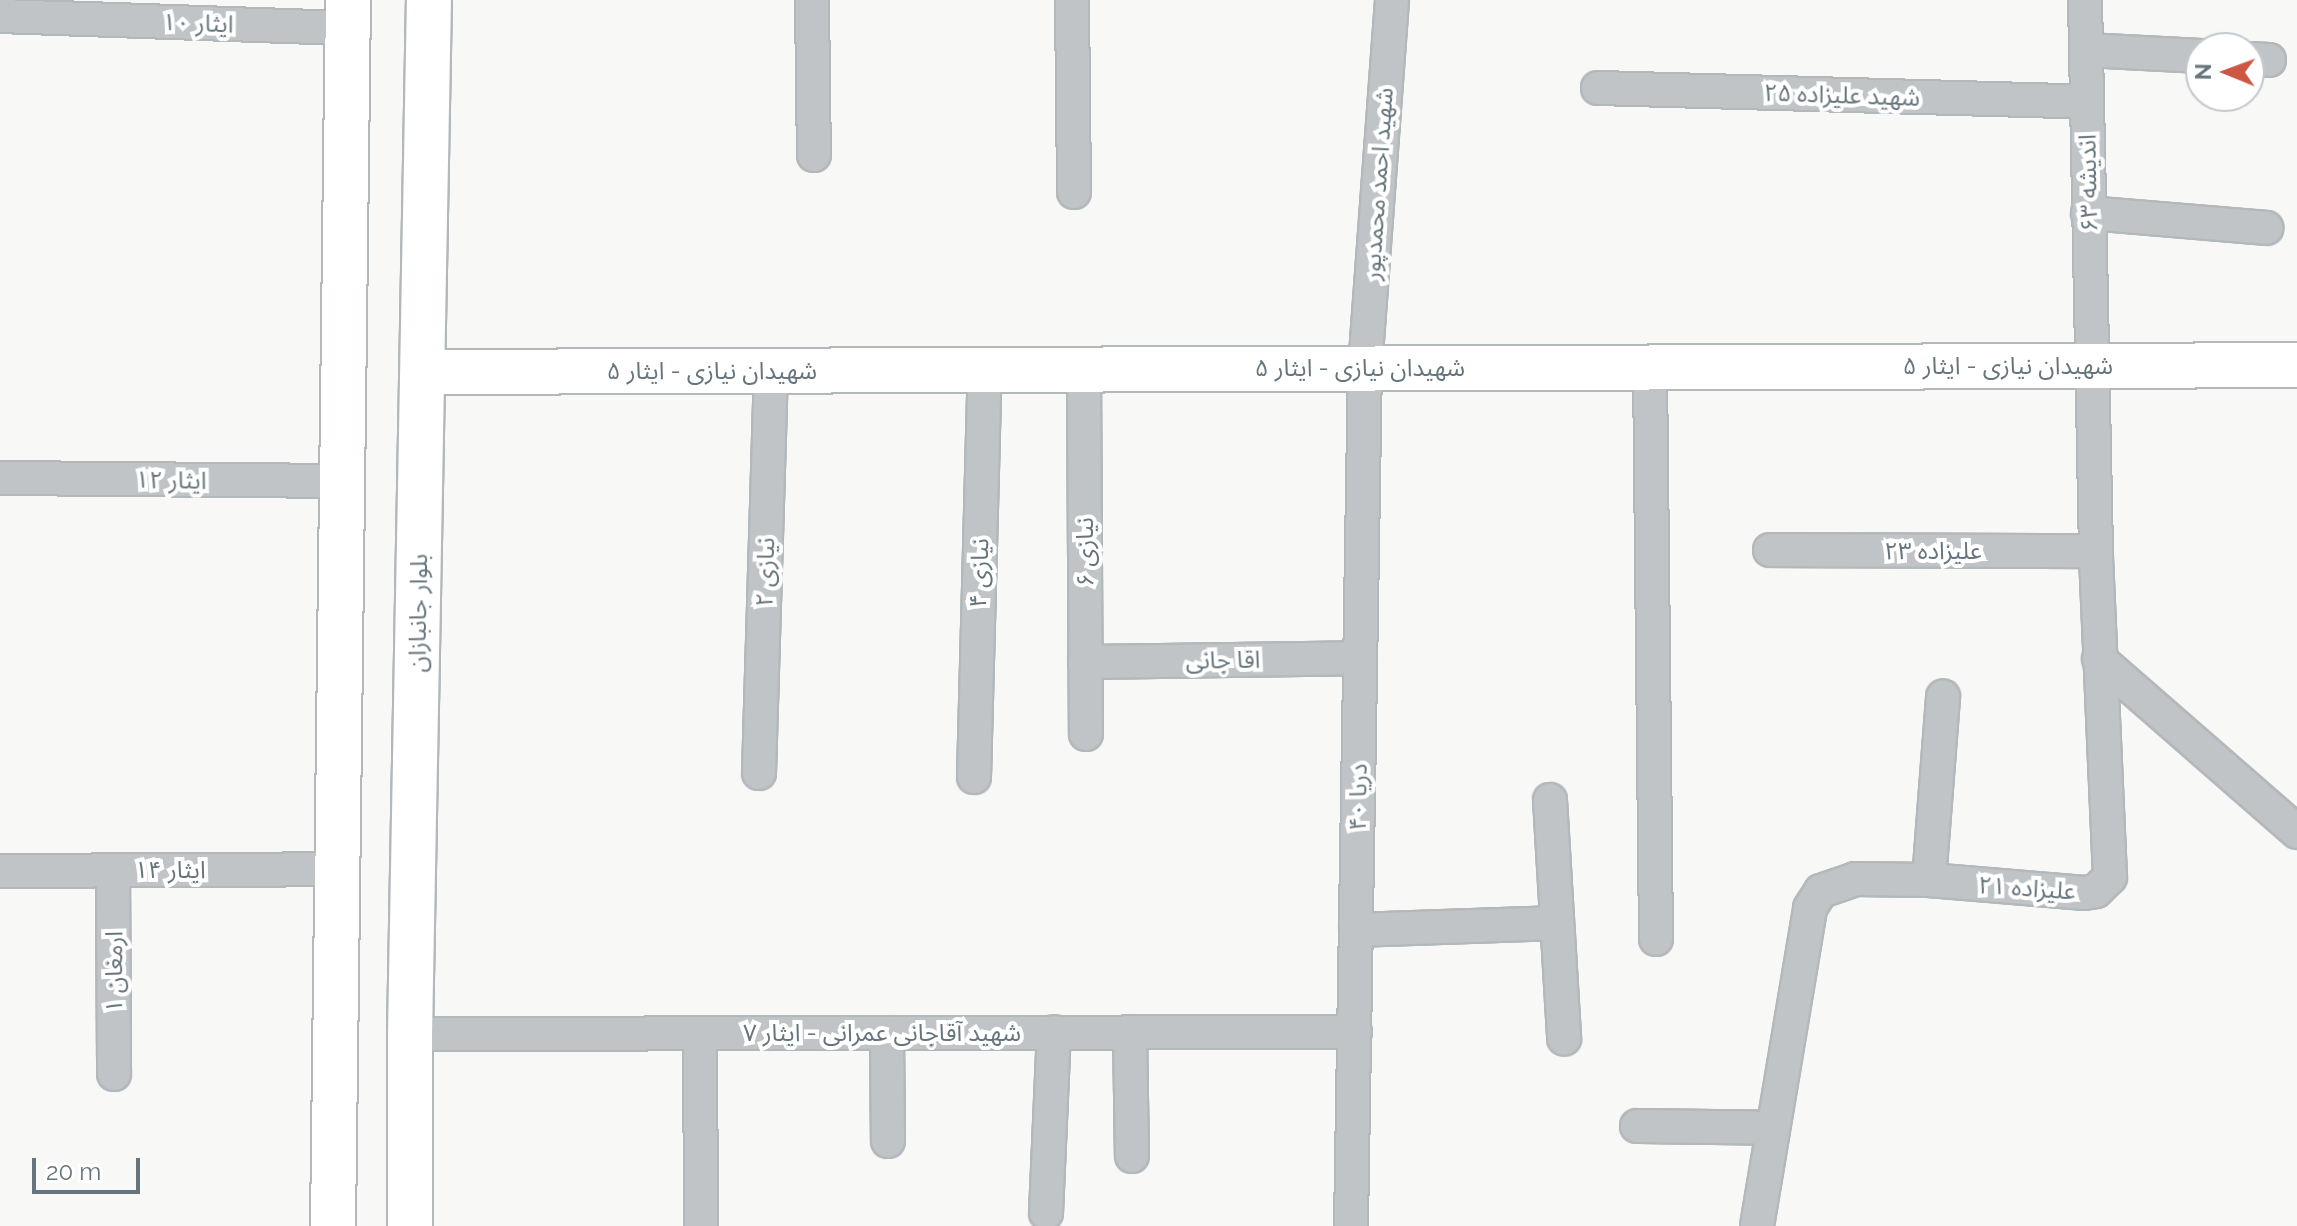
<!DOCTYPE html>
<meta charset="utf-8">
<style>
body{margin:0}
#map{position:relative;width:2297px;height:1226px;overflow:hidden;background:#f8f8f6;font-family:Raleway,"Noto Sans Arabic",sans-serif}
div>[style]{position:absolute}
.roads{filter:drop-shadow(2px 0 #b3b8bb) drop-shadow(-2px 0 #b3b8bb) drop-shadow(0 2px #b3b8bb) drop-shadow(0 -2px #b3b8bb)}
.street>*{height:32px;margin:-16px;padding:0 16px;transform-origin:16px;border-radius:16px;background:#c0c4c7}
.secondary>*{height:44px;margin:-22px;padding:0 22px;transform-origin:22px;border-radius:22px;background:#fff}
.primary>*{height:44px;margin:-22px;padding:0 22px;transform-origin:22px;border-radius:22px;background:#fff}
span{translate:-50% -50%;white-space:nowrap;text-align:center;line-height:1.15;-webkit-text-stroke:8px #fff;paint-order:stroke}
.street-label{font-size:24px;color:#66757d}
.north{position:absolute;left:2185px;top:32px;width:80px;height:80px;box-sizing:border-box;background:#fff;border:2px solid #c2c8cb;border-radius:50%;rotate:271deg;font-size:22px;font-weight:700;line-height:32px;text-align:center;color:#66757d}
.north::after{content:'';display:block;margin:auto;width:28px;height:36px;background:#cd5742;clip-path:polygon(50% 0,100% 100%,50% 72%,0 100%)}
.scale{position:absolute;left:32px;top:1158px;width:108px;height:36px;box-sizing:border-box;border:4px solid #66757d;border-top:0;padding-left:10px;font-size:24px;line-height:28px;white-space:nowrap;color:#66757d;-webkit-text-stroke:6px #fff;paint-order:stroke}
</style>
<div id="map">
<div class="roads">
<div class="street">
<i style="left:812px;top:0;width:155px;rotate:89.3deg"></i>
<i style="left:1072px;top:0;width:192px;rotate:89.4deg"></i>
<i style="left:0;top:16px;width:348px;rotate:2deg"></i>
<i style="left:2086px;top:50px;width:115px;rotate:3deg"></i>
<i style="left:2249px;top:59px;width:20px;rotate:3deg"></i>
<i style="left:1598px;top:88px;width:489px;rotate:1.6deg"></i>
<i style="left:2088px;top:213px;width:179px;rotate:4.8deg"></i>
<i style="left:1650px;top:367px;width:572px;rotate:89.4deg"></i>
<i style="left:1084px;top:369px;width:365px;rotate:89.7deg"></i>
<i style="left:0;top:478px;width:342px;rotate:0.5deg"></i>
<i style="left:1770px;top:550px;width:326px;rotate:0.2deg"></i>
<i style="left:2099px;top:659px;width:263px;rotate:41.1deg"></i>
<i style="left:1085px;top:662px;width:275px;rotate:-0.8deg"></i>
<i style="left:759px;top:773px;width:402px;rotate:-88.3deg"></i>
<i style="left:974px;top:777px;width:407px;rotate:-88.5deg"></i>
<i style="left:1550px;top:800px;width:239px;rotate:86.6deg"></i>
<i style="left:113px;top:870px;width:204px;rotate:89.7deg"></i>
<i style="left:0;top:871px;width:340px;rotate:-0.3deg"></i>
<i style="left:1929px;top:880px;width:184px;rotate:-85.6deg"></i>
<i style="left:1356px;top:930px;width:201px;rotate:-2deg"></i>
<i style="left:1130px;top:1032px;width:124px;rotate:89.1deg"></i>
<i style="left:700px;top:1033px;width:193px;rotate:89.7deg"></i>
<i style="left:887px;top:1033px;width:108px;rotate:89.5deg"></i>
<i style="left:410px;top:1034px;width:945px;rotate:-0.12deg"></i>
<i style="left:1637px;top:1126px;width:136px;rotate:0.8deg"></i>
<i style="left:1046px;top:1213px;width:181px;rotate:-87.5deg"></i>
<i style="left:1351px;top:1226px;width:858px;rotate:-89.07deg"></i>
<i style="left:1365px;top:368px;width:369px;rotate:-85.8deg"></i>
<i style="left:1757px;top:1226px;width:322px;rotate:-80.5deg"></i>
<i style="left:1810px;top:908px;width:20px;rotate:-57deg"></i>
<i style="left:1821px;top:891px;width:36px;rotate:-19deg"></i>
<i style="left:1855px;top:879px;width:74px;rotate:0.8deg"></i>
<i style="left:1929px;top:880px;width:156px;rotate:4.8deg"></i>
<i style="left:2084px;top:893px;width:12px;rotate:-9deg"></i>
<i style="left:2096px;top:891px;width:20px;rotate:-45deg"></i>
<i style="left:2110px;top:877px;width:326px;rotate:-92.5deg"></i>
<i style="left:2096px;top:551px;width:551px;rotate:-91.14deg"></i>
</div>
<div class="secondary">
<i style="left:423px;top:372px;width:1874px;rotate:-0.21deg"></i>
</div>
<div class="primary">
<i style="left:333px;top:1226px;width:1226px;rotate:-89.3deg"></i>
<i style="left:410px;top:1226px;width:192px;rotate:-90deg"></i>
<i style="left:410px;top:1034px;width:1034px;rotate:-88.95deg"></i>
</div>
</div>
<div class="street-label">
<span style="left:198px;top:23px;rotate:2deg">ایثار ۱۰</span>
<span style="left:1842px;top:95px;rotate:2deg">شهید علیزاده ۲۵</span>
<span style="left:2088px;top:183px;rotate:-91deg">اندیشه ۶۳</span>
<span style="left:1378px;top:184px;rotate:-86deg">شهید احمد محمدپور</span>
<span style="left:2008px;top:366px">شهیدان نیازی - ایثار ۵</span>
<span style="left:1360px;top:368px">شهیدان نیازی - ایثار ۵</span>
<span style="left:712px;top:371px">شهیدان نیازی - ایثار ۵</span>
<span style="left:171px;top:480px;rotate:1deg">ایثار ۱۲</span>
<span style="left:1933px;top:551px">علیزاده ۲۳</span>
<span style="left:1085px;top:552px;rotate:-90deg">نیازی ۶</span>
<span style="left:765px;top:572px;rotate:-88deg">نیازی ۲</span>
<span style="left:979px;top:573px;rotate:-88deg">نیازی ۴</span>
<span style="left:418px;top:613px;rotate:-89deg">بلوار جانبازان</span>
<span style="left:1223px;top:660px;rotate:-1deg">اقا جانی</span>
<span style="left:1358px;top:797px;rotate:-89deg">دریا ۴۰</span>
<span style="left:170px;top:870px">ایثار ۱۴</span>
<span style="left:2027px;top:888px;rotate:4deg">علیزاده ۲۱</span>
<span style="left:114px;top:972px;rotate:-90deg">ارمغان ۱</span>
<span style="left:882px;top:1033px">شهید آقاجانی عمرانی - ایثار ۷</span>
</div>
<div class="north">N</div>
<div class="scale">20 m</div>
</div>
